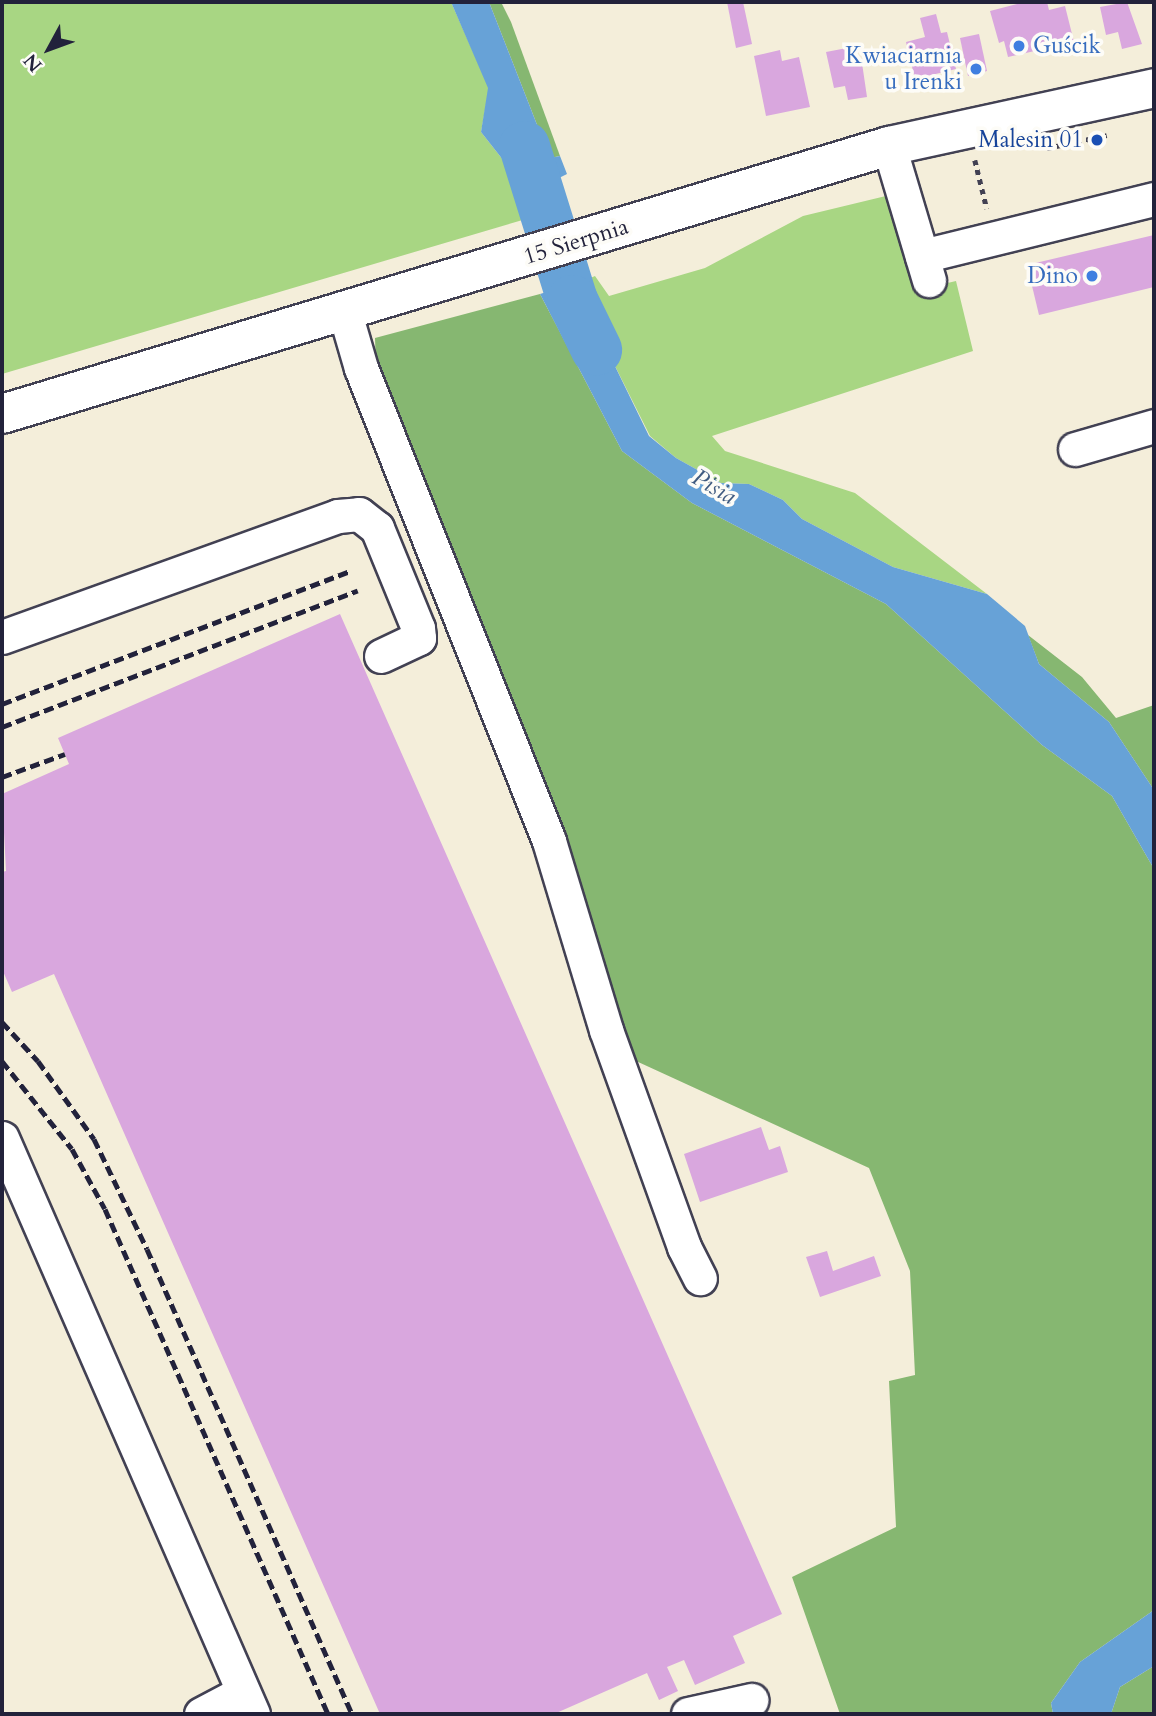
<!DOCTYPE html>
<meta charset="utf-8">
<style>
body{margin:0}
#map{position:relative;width:1156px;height:1716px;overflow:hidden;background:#f4eeda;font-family:Cardo,serif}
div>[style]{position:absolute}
.green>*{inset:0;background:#a8d683}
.forest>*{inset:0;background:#86b771}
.water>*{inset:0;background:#67a2d7}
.river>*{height:51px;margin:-25.5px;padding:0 25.5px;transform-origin:25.5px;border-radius:25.5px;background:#67a2d7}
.building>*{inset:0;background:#d9a7de}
.path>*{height:4.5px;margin-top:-2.25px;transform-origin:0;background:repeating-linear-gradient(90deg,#424153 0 5px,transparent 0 10px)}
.roads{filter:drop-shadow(2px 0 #424153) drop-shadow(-2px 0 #424153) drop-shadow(0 2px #424153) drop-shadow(0 -2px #424153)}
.minor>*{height:33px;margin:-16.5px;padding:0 16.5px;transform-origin:16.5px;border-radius:16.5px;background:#fff}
.major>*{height:38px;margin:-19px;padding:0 19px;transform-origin:19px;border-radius:19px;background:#fff}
.rail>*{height:5px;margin-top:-2.5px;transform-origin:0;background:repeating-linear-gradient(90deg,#22223b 0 10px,transparent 0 15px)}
.dots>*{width:19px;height:19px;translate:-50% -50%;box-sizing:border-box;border:4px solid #fdfcf7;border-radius:50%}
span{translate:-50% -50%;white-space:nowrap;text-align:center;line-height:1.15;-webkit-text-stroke:7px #fdfcf7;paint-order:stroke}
.shop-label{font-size:23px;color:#366cbe}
.left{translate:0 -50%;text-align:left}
.right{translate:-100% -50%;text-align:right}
.transit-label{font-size:23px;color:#164399}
.street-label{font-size:23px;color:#22223b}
.water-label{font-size:24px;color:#415c81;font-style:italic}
.frame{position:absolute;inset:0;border:4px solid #22223b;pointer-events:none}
.north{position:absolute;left:14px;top:14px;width:70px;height:70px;-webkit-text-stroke:5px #fdfcf7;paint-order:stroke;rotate:229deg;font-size:19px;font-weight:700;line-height:28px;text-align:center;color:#22223b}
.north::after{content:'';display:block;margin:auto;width:24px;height:32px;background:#22223b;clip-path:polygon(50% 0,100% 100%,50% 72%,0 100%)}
</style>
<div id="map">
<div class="green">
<i style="clip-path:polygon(2px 2px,451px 2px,489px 88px,481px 132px,511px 170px,526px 219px,2px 374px)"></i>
<i style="clip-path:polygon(890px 195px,918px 290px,956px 281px,973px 351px,712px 436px,725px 451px,855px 493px,987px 594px,893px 567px,802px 519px,783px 500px,749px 484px,721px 483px,676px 458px,650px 436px,611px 358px,588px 279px,595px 276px,609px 296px,705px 268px,803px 216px)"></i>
</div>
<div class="forest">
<i style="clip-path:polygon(489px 2px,501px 2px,511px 22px,560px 156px,550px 158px)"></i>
<i style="clip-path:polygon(540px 294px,622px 451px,692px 503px,886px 604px,1042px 745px,1112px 796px,1154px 869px,1154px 1610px,1080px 1662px,1051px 1703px,1053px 1714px,840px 1714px,792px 1577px,896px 1527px,889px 1381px,915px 1375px,910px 1271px,869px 1168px,636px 1061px,619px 1031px,376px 369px,375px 338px)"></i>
<i style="clip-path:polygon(1028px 635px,1082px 677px,1116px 718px,1154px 705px,1154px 790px,1109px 722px,1039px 664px)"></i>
<i style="clip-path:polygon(1154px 1666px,1154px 1714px,1111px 1714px,1120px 1687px)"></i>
</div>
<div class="water">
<i style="clip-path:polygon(451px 2px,489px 2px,550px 158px,560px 156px,567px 174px,557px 179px,566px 207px,526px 219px,511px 170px,481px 132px,488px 88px)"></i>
<i style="clip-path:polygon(588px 279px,611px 358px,649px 436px,676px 458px,721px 483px,749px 484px,783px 500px,802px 519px,893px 567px,987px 594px,1025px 626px,1039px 664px,1109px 722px,1154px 790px,1154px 869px,1112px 796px,1042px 745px,886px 604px,692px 503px,622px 451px,540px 294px)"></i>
<i style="clip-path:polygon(1154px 1610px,1154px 1666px,1120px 1687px,1111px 1714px,1053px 1714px,1051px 1703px,1080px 1662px)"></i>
</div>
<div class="river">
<i style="left:524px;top:146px;width:161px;rotate:72.7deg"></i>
<i style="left:572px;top:300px;width:55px;rotate:63.9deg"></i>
</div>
<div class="building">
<i style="clip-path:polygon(727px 2px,743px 2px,752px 44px,736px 48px)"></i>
<i style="clip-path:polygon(1025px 2px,1047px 2px,1049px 10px,1065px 6px,1074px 42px,1008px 57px,1004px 41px,999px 43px,990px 11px)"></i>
<i style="clip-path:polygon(1127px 2px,1142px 44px,1122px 49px,1118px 32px,1106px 35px,1100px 7px)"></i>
<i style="clip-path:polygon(936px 14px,941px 33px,947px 32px,956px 69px,915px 79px,906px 42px,925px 37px,920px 18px)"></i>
<i style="clip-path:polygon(979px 34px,987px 71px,968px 76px,960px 38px)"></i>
<i style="clip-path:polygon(847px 48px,851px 66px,862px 63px,867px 97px,848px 100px,845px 86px,834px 88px,826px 52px)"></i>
<i style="clip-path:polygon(780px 50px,782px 61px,799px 57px,810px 107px,766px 116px,754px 56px)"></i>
<i style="clip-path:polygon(1154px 235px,1154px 287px,1039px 315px,1027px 265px)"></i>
<i style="clip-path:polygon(340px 614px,782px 1614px,733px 1636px,745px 1663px,695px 1685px,684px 1660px,667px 1667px,678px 1691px,659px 1700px,647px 1673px,554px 1714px,380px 1714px,54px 974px,12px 992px,2px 969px,2px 872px,6px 871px,2px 794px,69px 764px,58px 738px)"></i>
<i style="clip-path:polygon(761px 1127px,769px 1150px,780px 1146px,788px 1172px,700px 1202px,684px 1154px)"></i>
<i style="clip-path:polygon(827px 1251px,833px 1271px,874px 1256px,881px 1276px,820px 1297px,806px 1257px)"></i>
</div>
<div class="path">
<i style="left:1047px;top:148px;width:61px;rotate:-12.2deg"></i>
<i style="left:975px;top:160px;width:50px;rotate:76.2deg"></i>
</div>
<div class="roads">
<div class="minor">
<i style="left:889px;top:146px;width:140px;rotate:73.4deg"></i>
<i style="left:922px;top:256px;width:239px;rotate:-13.8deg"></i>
<i style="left:345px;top:313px;width:57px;rotate:73.8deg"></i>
<i style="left:361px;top:368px;width:509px;rotate:68.32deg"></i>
<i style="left:549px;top:841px;width:197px;rotate:73.2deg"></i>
<i style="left:606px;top:1030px;width:231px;rotate:70.2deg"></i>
<i style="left:684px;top:1247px;width:35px;rotate:63deg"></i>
<i style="left:1075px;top:449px;width:82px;rotate:-16.2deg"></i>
<i style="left:2px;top:637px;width:357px;rotate:-19.8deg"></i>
<i style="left:338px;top:516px;width:21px;rotate:-5deg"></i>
<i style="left:359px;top:514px;width:23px;rotate:38deg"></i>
<i style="left:377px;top:528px;width:108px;rotate:67.7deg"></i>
<i style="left:418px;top:628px;width:10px;rotate:84deg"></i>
<i style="left:419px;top:638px;width:42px;rotate:154.7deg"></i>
<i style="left:2px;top:1138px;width:628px;rotate:66.45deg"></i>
<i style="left:201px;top:1714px;width:47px;rotate:-27.6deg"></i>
<i style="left:688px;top:1714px;width:65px;rotate:-12.5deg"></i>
</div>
<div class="major">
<i style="left:2px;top:414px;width:927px;rotate:-16.81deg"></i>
<i style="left:889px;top:146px;width:271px;rotate:-12.3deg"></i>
</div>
</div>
<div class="rail">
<i style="left:2px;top:704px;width:373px;rotate:-20.9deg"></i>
<i style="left:2px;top:727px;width:381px;rotate:-21deg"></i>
<i style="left:2px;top:777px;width:67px;rotate:-20.1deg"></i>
<i style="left:2px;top:1022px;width:53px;rotate:47.3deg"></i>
<i style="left:38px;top:1061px;width:96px;rotate:54.3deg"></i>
<i style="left:94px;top:1139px;width:122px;rotate:64.3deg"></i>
<i style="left:147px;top:1249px;width:508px;rotate:66.21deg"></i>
<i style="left:2px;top:1061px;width:112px;rotate:51.5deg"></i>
<i style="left:72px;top:1149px;width:68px;rotate:61.2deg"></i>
<i style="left:105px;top:1209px;width:552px;rotate:66.17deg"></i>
</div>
<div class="dots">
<i style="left:1019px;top:46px;background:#3f7fe0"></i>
<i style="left:976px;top:69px;background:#3f7fe0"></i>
<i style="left:1097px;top:140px;background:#1a4fb4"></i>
<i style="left:1092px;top:276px;background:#3f7fe0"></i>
</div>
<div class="shop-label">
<span class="left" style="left:1033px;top:46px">Guścik</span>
<span class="right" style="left:962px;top:69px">Kwiaciarnia<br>u Irenki</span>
<span class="right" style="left:1078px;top:276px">Dino</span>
</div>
<div class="transit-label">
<span class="right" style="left:1083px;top:140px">Malesin 01</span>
</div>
<div class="street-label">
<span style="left:576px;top:242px;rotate:-17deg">15 Sierpnia</span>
</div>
<div class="water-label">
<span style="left:714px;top:487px;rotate:30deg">Pisia</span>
</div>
<div class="frame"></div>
<div class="north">N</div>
</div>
